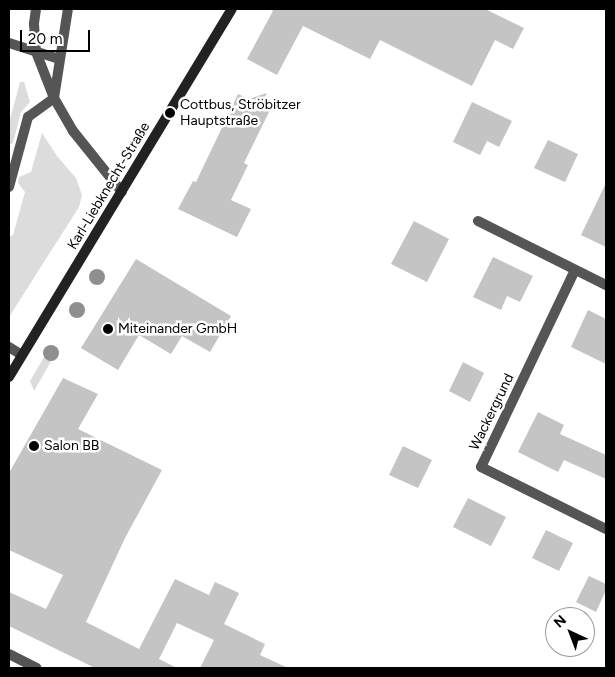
<!DOCTYPE html>
<meta charset="utf-8">
<style>
body{margin:0}
#map{position:relative;width:615px;height:677px;overflow:hidden;background:#fff;font-family:Figtree,sans-serif}
div>[style]{position:absolute}
.green>*{inset:0;background:#dcdcdc}
.building>*{inset:0;background:#c4c4c4}
.minor>*{height:10px;margin:-5px;padding:0 5px;transform-origin:5px;border-radius:5px;background:#555}
.tertiary>*{height:10px;margin:-5px;padding:0 5px;transform-origin:5px;border-radius:5px;background:#555}
.secondary>*{height:10px;margin:-5px;padding:0 5px;transform-origin:5px;border-radius:5px;background:#222}
.trees>*{width:16px;height:16px;margin:-8px;border-radius:50%;background:#8f8f8f}
.dots>*{width:14px;height:14px;translate:-50% -50%;box-sizing:border-box;border:2px solid #fff;border-radius:50%}
span{translate:-50% -50%;white-space:nowrap;text-align:center;line-height:1.15;-webkit-text-stroke:5px #fff;paint-order:stroke}
.poi-label{font-size:14px;color:#000}
.left{translate:0 -50%;text-align:left}
.street-label{font-size:14px;color:#000}
.frame{position:absolute;inset:0;border:10px solid #000;pointer-events:none}
.north{position:absolute;left:545px;top:607px;width:50px;height:50px;box-sizing:border-box;background:#fff;border:1px solid #999;border-radius:50%;rotate:317deg;font-size:14px;font-weight:700;line-height:20px;text-align:center;color:#000}
.north::after{content:'';display:block;margin:auto;width:18px;height:22px;background:#000;clip-path:polygon(50% 0,100% 100%,50% 72%,0 100%)}
.scale{position:absolute;left:20px;top:30px;width:70px;height:22px;box-sizing:border-box;border:2px solid #000;border-top:0;padding-left:6px;font-size:15px;line-height:18px;white-space:nowrap;color:#000;-webkit-text-stroke:4px #fff;paint-order:stroke}
</style>
<div id="map">
<div class="green">
<i style="clip-path:polygon(20px 82px,24px 82px,30px 102px,21px 112px,13px 143px,9px 145px,9px 123px)"></i>
<i style="clip-path:polygon(42px 133px,57px 156px,76px 178px,82px 195px,79px 207px,9px 317px,9px 237px,13px 235px,25px 192px,18px 183px,19px 177px,31px 172px)"></i>
<i style="clip-path:polygon(50px 347px,57px 351px,34px 391px,30px 381px)"></i>
</div>
<div class="building">
<i style="clip-path:polygon(269px 9px,485px 9px,524px 28px,513px 49px,495px 40px,472px 86px,380px 40px,370px 59px,303px 26px,277px 75px,247px 59px,273px 11px)"></i>
<i style="clip-path:polygon(267px 93px,261px 105px,270px 110px,244px 163px,248px 165px,231px 200px,251px 209px,237px 237px,178px 209px,193px 181px,196px 182px,238px 94px,249px 99px)"></i>
<i style="clip-path:polygon(472px 102px,512px 121px,499px 147px,487px 141px,480px 155px,453px 142px)"></i>
<i style="clip-path:polygon(548px 140px,578px 154px,565px 182px,534px 168px)"></i>
<i style="clip-path:polygon(606px 183px,606px 247px,581px 235px)"></i>
<i style="clip-path:polygon(414px 221px,449px 239px,427px 282px,391px 264px)"></i>
<i style="clip-path:polygon(493px 257px,533px 276px,520px 302px,507px 296px,501px 310px,473px 297px)"></i>
<i style="clip-path:polygon(136px 259px,231px 316px,210px 352px,182px 336px,171px 354px,139px 335px,118px 370px,81px 348px)"></i>
<i style="clip-path:polygon(588px 310px,606px 319px,606px 364px,571px 347px)"></i>
<i style="clip-path:polygon(463px 362px,484px 373px,470px 402px,449px 391px)"></i>
<i style="clip-path:polygon(63px 378px,98px 394px,78px 429px,162px 470px,125px 538px,86px 622px,139px 649px,175px 579px,209px 595px,215px 582px,239px 593px,224px 624px,265px 644px,260px 655px,288px 668px,200px 668px,214px 640px,177px 623px,159px 659px,177px 668px,95px 668px,9px 626px,9px 592px,46px 609px,63px 575px,9px 550px,9px 473px)"></i>
<i style="clip-path:polygon(538px 412px,564px 425px,560px 434px,606px 455px,606px 479px,564px 460px,558px 472px,518px 452px)"></i>
<i style="clip-path:polygon(403px 446px,432px 460px,418px 488px,389px 475px)"></i>
<i style="clip-path:polygon(468px 498px,506px 517px,491px 546px,453px 527px)"></i>
<i style="clip-path:polygon(546px 530px,573px 543px,559px 571px,532px 558px)"></i>
<i style="clip-path:polygon(589px 576px,606px 584px,606px 590px,596px 612px,576px 602px)"></i>
</div>
<div class="minor">
<i style="left:36px;top:9px;width:15px;rotate:98deg"></i>
<i style="left:34px;top:24px;width:28px;rotate:86deg"></i>
<i style="left:36px;top:52px;width:49px;rotate:68.6deg"></i>
<i style="left:54px;top:98px;width:38px;rotate:60deg"></i>
<i style="left:73px;top:131px;width:78px;rotate:51.2deg"></i>
<i style="left:9px;top:43px;width:52px;rotate:17.7deg"></i>
<i style="left:9px;top:187px;width:73px;rotate:-74.8deg"></i>
<i style="left:28px;top:117px;width:32px;rotate:-36deg"></i>
<i style="left:54px;top:98px;width:90px;rotate:-81.1deg"></i>
<i style="left:478px;top:221px;width:143px;rotate:26.6deg"></i>
<i style="left:575px;top:270px;width:218px;rotate:115.5deg"></i>
<i style="left:481px;top:467px;width:140px;rotate:26.4deg"></i>
<i style="left:9px;top:347px;width:15px;rotate:32deg"></i>
</div>
<div class="tertiary">
<i style="left:9px;top:654px;width:31px;rotate:27deg"></i>
</div>
<div class="secondary">
<i style="left:9px;top:377px;width:430px;rotate:-58.8deg"></i>
</div>
<div class="trees">
<i style="left:97px;top:277px"></i>
<i style="left:77px;top:310px"></i>
<i style="left:51px;top:353px"></i>
</div>
<div class="dots">
<i style="left:170px;top:113px;background:#000"></i>
<i style="left:108px;top:329px;background:#000"></i>
<i style="left:34px;top:446px;background:#000"></i>
</div>
<div class="poi-label">
<span class="left" style="left:180px;top:113px">Cottbus, Ströbitzer<br>Hauptstraße</span>
<span class="left" style="left:118px;top:329px">Miteinander GmbH</span>
<span class="left" style="left:44px;top:446px">Salon BB</span>
</div>
<div class="street-label">
<span style="left:109px;top:186px;rotate:-59deg">Karl-Liebknecht-Straße</span>
<span style="left:492px;top:412px;rotate:-64deg">Wackergrund</span>
</div>
<div class="frame"></div>
<div class="north">N</div>
<div class="scale">20 m</div>
</div>
